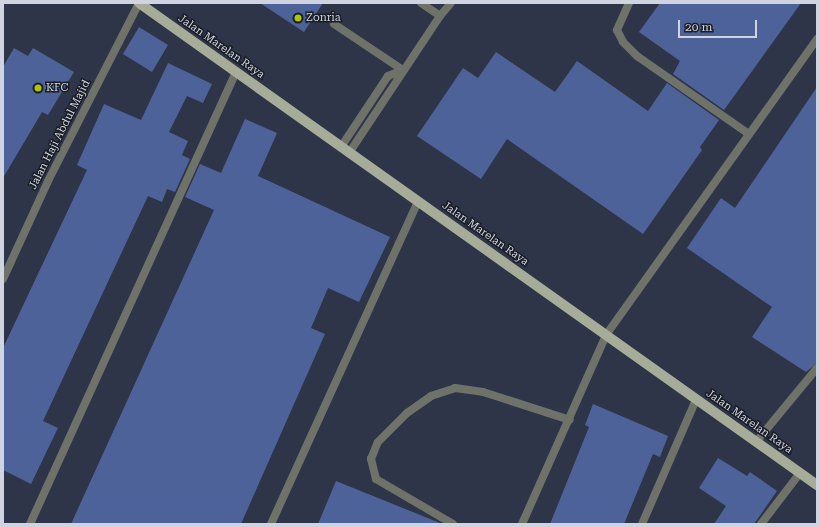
<!DOCTYPE html>
<style>
body{margin:0}
#map{position:relative;width:820px;height:527px;overflow:hidden;background:#2e3548;font-family:"Roboto Serif",serif}
div>[style]{position:absolute}
.building>*{inset:0;background:#4e629a}
.service>*{height:8px;margin:-4px;padding:0 4px;transform-origin:4px;border-radius:4px;background:#6f7268}
.minor>*{height:8px;margin:-4px;padding:0 4px;transform-origin:4px;border-radius:4px;background:#6f7268}
.primary>*{height:10px;margin:-5px;padding:0 5px;transform-origin:5px;border-radius:5px;background:#a7ac98}
.dots>*{width:11px;height:11px;translate:-50% -50%;box-sizing:border-box;border:2px solid #1a1d26;border-radius:50%}
span{translate:-50% -50%;white-space:nowrap;text-align:center;line-height:1.15;-webkit-text-stroke:3px #1a1d26;paint-order:stroke}
.poi-label{font-size:11px;color:#cfd4e0}
.left{translate:0 -50%;text-align:left}
.street-label{font-size:11px;color:#cfd4e0}
.frame{position:absolute;inset:0;border:4px solid #cfd4e0;pointer-events:none}
.scale{position:absolute;left:678px;top:20px;width:79px;height:18px;box-sizing:border-box;border:2px solid #cfd4e0;border-top:0;padding-left:5px;font-size:12px;line-height:14px;white-space:nowrap;color:#cfd4e0;-webkit-text-stroke:3px #1a1d26;paint-order:stroke}
</style>
<div id="map">
<div class="building">
<i style="clip-path:polygon(260px 3px,323px 3px,304px 32px)"></i>
<i style="clip-path:polygon(660px 3px,801px 3px,724px 110px,673px 74px,680px 61px,639px 32px)"></i>
<i style="clip-path:polygon(139px 27px,168px 45px,152px 72px,123px 54px)"></i>
<i style="clip-path:polygon(14px 48px,28px 56px,33px 48px,74px 72px,48px 115px,42px 112px,3px 178px,3px 67px)"></i>
<i style="clip-path:polygon(496px 52px,555px 92px,577px 61px,648px 111px,667px 83px,719px 120px,700px 147px,702px 150px,643px 234px,507px 139px,481px 179px,417px 136px,463px 68px,478px 78px)"></i>
<i style="clip-path:polygon(168px 63px,212px 84px,203px 103px,187px 96px,169px 132px,188px 141px,182px 155px,190px 159px,175px 192px,167px 189px,162px 202px,148px 196px,43px 421px,58px 428px,31px 484px,3px 470px,3px 348px,87px 170px,77px 165px,104px 104px,141px 120px)"></i>
<i style="clip-path:polygon(817px 87px,817px 363px,806px 372px,752px 337px,772px 307px,687px 248px,721px 198px,735px 208px)"></i>
<i style="clip-path:polygon(245px 119px,277px 133px,258px 176px,390px 237px,359px 302px,328px 288px,311px 328px,325px 334px,241px 524px,71px 524px,214px 210px,185px 197px,200px 164px,221px 173px)"></i>
<i style="clip-path:polygon(593px 404px,668px 436px,660px 457px,653px 454px,624px 524px,550px 524px,589px 427px,585px 425px)"></i>
<i style="clip-path:polygon(718px 458px,747px 476px,750px 472px,777px 491px,754px 524px,714px 524px,726px 506px,699px 488px)"></i>
<i style="clip-path:polygon(336px 481px,440px 523px,440px 524px,318px 524px)"></i>
</div>
<div class="service">
<i style="left:421px;top:3px;width:23px;rotate:34deg"></i>
<i style="left:629px;top:3px;width:30px;rotate:114deg"></i>
<i style="left:617px;top:30px;width:13px;rotate:63deg"></i>
<i style="left:623px;top:42px;width:20px;rotate:45deg"></i>
<i style="left:637px;top:56px;width:136px;rotate:34.9deg"></i>
<i style="left:334px;top:24px;width:83px;rotate:33.7deg"></i>
<i style="left:341px;top:147px;width:85px;rotate:-56.5deg"></i>
<i style="left:388px;top:76px;width:16px;rotate:-22deg"></i>
<i style="left:349px;top:153px;width:164px;rotate:-56.4deg"></i>
<i style="left:440px;top:16px;width:17px;rotate:-50deg"></i>
<i style="left:453px;top:524px;width:89px;rotate:-149.7deg"></i>
<i style="left:376px;top:479px;width:21px;rotate:-104deg"></i>
<i style="left:371px;top:459px;width:18px;rotate:-68deg"></i>
<i style="left:378px;top:442px;width:41px;rotate:-45deg"></i>
<i style="left:407px;top:413px;width:29px;rotate:-35deg"></i>
<i style="left:431px;top:396px;width:25px;rotate:-18deg"></i>
<i style="left:455px;top:388px;width:28px;rotate:8deg"></i>
<i style="left:483px;top:392px;width:91px;rotate:17.8deg"></i>
<i style="left:522px;top:524px;width:207px;rotate:-66deg"></i>
<i style="left:606px;top:335px;width:364px;rotate:-54.5deg"></i>
</div>
<div class="minor">
<i style="left:3px;top:279px;width:110px;rotate:-65.3deg"></i>
<i style="left:49px;top:179px;width:198px;rotate:-62.9deg"></i>
<i style="left:756px;top:442px;width:96px;rotate:-50.5deg"></i>
<i style="left:30px;top:524px;width:497px;rotate:-65.5deg"></i>
<i style="left:271px;top:524px;width:354px;rotate:-65.5deg"></i>
<i style="left:642px;top:524px;width:135px;rotate:-66.5deg"></i>
<i style="left:761px;top:524px;width:64px;rotate:-52.6deg"></i>
</div>
<div class="primary">
<i style="left:139px;top:3px;width:832px;rotate:35.41deg"></i>
</div>
<div class="dots">
<i style="left:298px;top:18px;background:#afc508"></i>
<i style="left:38px;top:88px;background:#afc508"></i>
</div>
<div class="poi-label">
<span class="left" style="left:306px;top:18px">Zonria</span>
<span class="left" style="left:46px;top:88px">KFC</span>
</div>
<div class="street-label">
<span style="left:221px;top:47px;rotate:35deg">Jalan Marelan Raya</span>
<span style="left:60px;top:135px;rotate:-63deg">Jalan Haji Abdul Majid</span>
<span style="left:485px;top:234px;rotate:35deg">Jalan Marelan Raya</span>
<span style="left:749px;top:422px;rotate:35deg">Jalan Marelan Raya</span>
</div>
<div class="frame"></div>
<div class="scale">20 m</div>
</div>
